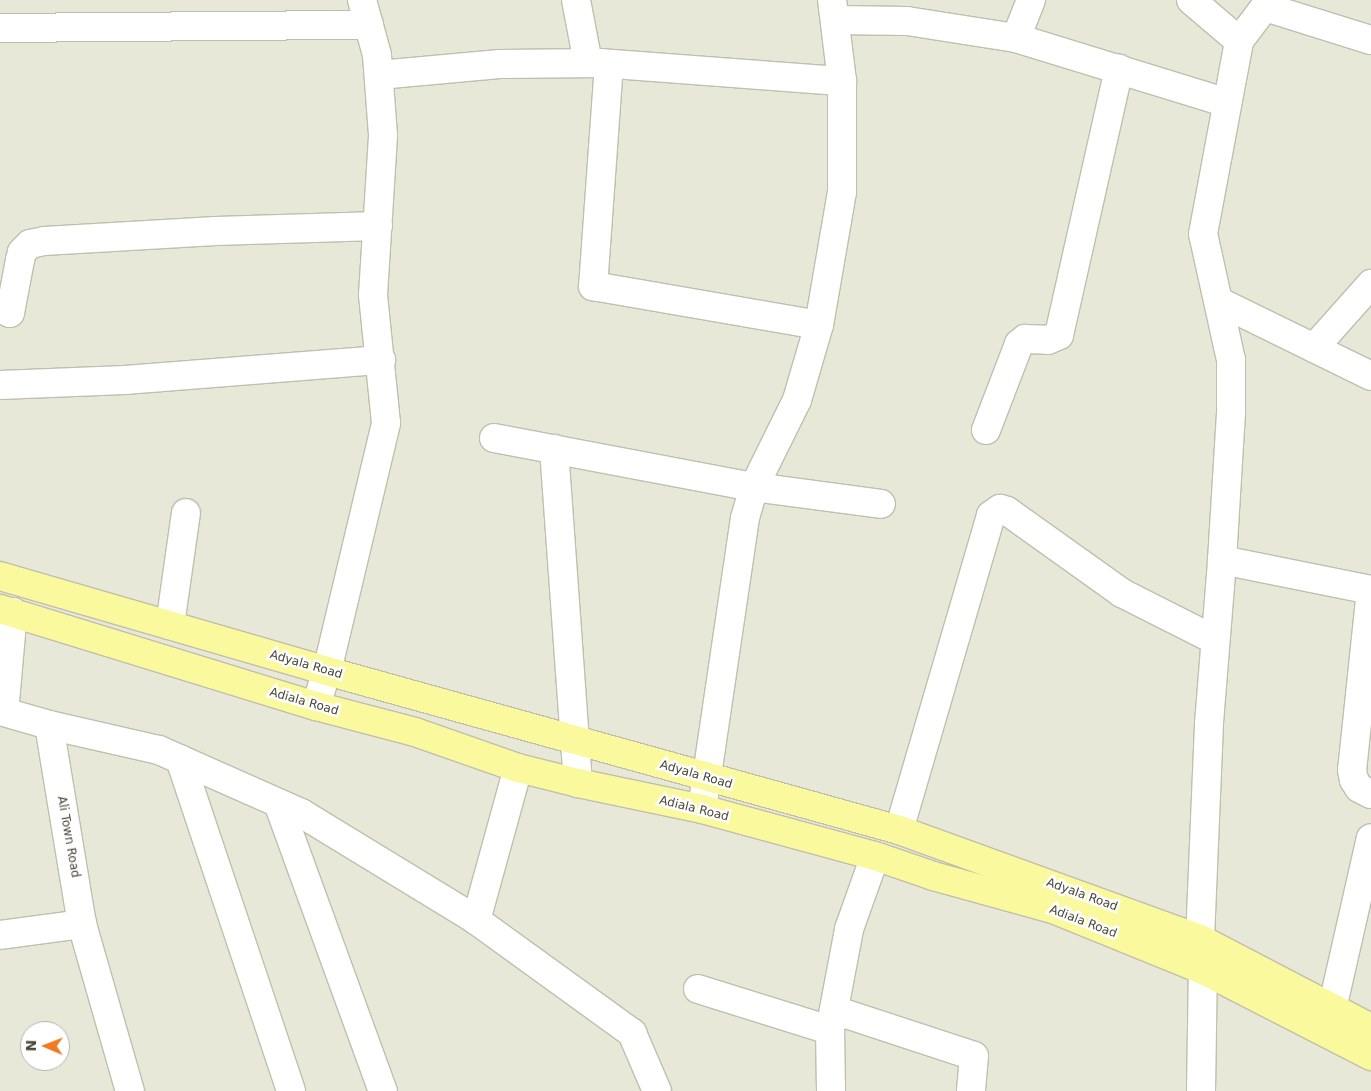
<!DOCTYPE html>
<style>
body{margin:0}
#map{position:relative;width:1371px;height:1091px;overflow:hidden;background:#f4f4ea;font-family:"DejaVu Sans",sans-serif}
div>[style]{position:absolute}
.residential>*{inset:0;background:#e8e8d8}
.roads{filter:drop-shadow(1px 0 #c0bfad) drop-shadow(-1px 0 #c0bfad) drop-shadow(0 1px #c0bfad) drop-shadow(0 -1px #c0bfad)}
.minor>*{height:28px;margin:-14px;padding:0 14px;transform-origin:14px;border-radius:14px;background:#fff}
.primary>*{height:28px;margin:-14px;padding:0 14px;transform-origin:14px;border-radius:14px;background:#fbf99d}
span{translate:-50% -50%;white-space:nowrap;text-align:center;line-height:1.15;-webkit-text-stroke:5px #fff;paint-order:stroke}
.street-label{font-size:12px;color:#484638}
.north{position:absolute;left:20px;top:1021px;width:50px;height:50px;box-sizing:border-box;background:#fff;border:1px solid #b6b5af;border-radius:50%;rotate:271deg;font-size:14px;font-weight:700;line-height:20px;text-align:center;color:#484638}
.north::after{content:'';display:block;margin:auto;width:18px;height:22px;background:#f37a22;clip-path:polygon(50% 0,100% 100%,50% 72%,0 100%)}
</style>
<div id="map">
<div class="residential">
<i style="clip-path:polygon(evenodd,0 0,1371px 0,1371px 1091px,0 1091px,0 0,30px 1031px,60px 1031px,60px 1061px,30px 1061px,30px 1031px)"></i>
</div>
<div class="roads">
<div class="minor">
<i style="left:576px;top:0;width:64px;rotate:79.2deg"></i>
<i style="left:1191px;top:0;width:63px;rotate:40.5deg"></i>
<i style="left:1265px;top:7px;width:111px;rotate:17.3deg"></i>
<i style="left:836px;top:20px;width:71px;rotate:0.8deg"></i>
<i style="left:907px;top:21px;width:110px;rotate:8.9deg"></i>
<i style="left:1016px;top:38px;width:221px;rotate:17.1deg"></i>
<i style="left:0;top:28px;width:369px;rotate:-0.5deg"></i>
<i style="left:1016px;top:38px;width:41px;rotate:-68.5deg"></i>
<i style="left:609px;top:64px;width:223px;rotate:94.1deg"></i>
<i style="left:593px;top:286px;width:229px;rotate:9.8deg"></i>
<i style="left:379px;top:75px;width:121px;rotate:-5.2deg"></i>
<i style="left:500px;top:64px;width:100px;rotate:-0.6deg"></i>
<i style="left:600px;top:63px;width:243px;rotate:4.3deg"></i>
<i style="left:1220px;top:302px;width:168px;rotate:26.1deg"></i>
<i style="left:0;top:308px;width:11px;rotate:27deg"></i>
<i style="left:10px;top:313px;width:54px;rotate:-79.3deg"></i>
<i style="left:20px;top:260px;width:8px;rotate:-76deg"></i>
<i style="left:22px;top:252px;width:11px;rotate:-45deg"></i>
<i style="left:30px;top:244px;width:14px;rotate:-12deg"></i>
<i style="left:44px;top:241px;width:172px;rotate:-3.3deg"></i>
<i style="left:216px;top:231px;width:162px;rotate:-1.8deg"></i>
<i style="left:1314px;top:348px;width:86px;rotate:-48.3deg"></i>
<i style="left:0;top:385px;width:125px;rotate:-2.3deg"></i>
<i style="left:125px;top:380px;width:257px;rotate:-4.5deg"></i>
<i style="left:986px;top:430px;width:92px;rotate:-69deg"></i>
<i style="left:1019px;top:344px;width:8px;rotate:-40deg"></i>
<i style="left:1025px;top:339px;width:23px;rotate:2deg"></i>
<i style="left:1048px;top:340px;width:12px;rotate:-24deg"></i>
<i style="left:1059px;top:335px;width:273px;rotate:-77.3deg"></i>
<i style="left:494px;top:438px;width:265px;rotate:10.7deg"></i>
<i style="left:754px;top:487px;width:128px;rotate:7.6deg"></i>
<i style="left:554px;top:449px;width:335px;rotate:85.9deg"></i>
<i style="left:1222px;top:560px;width:152px;rotate:11.4deg"></i>
<i style="left:1371px;top:590px;width:181px;rotate:96deg"></i>
<i style="left:1352px;top:770px;width:10px;rotate:79deg"></i>
<i style="left:1354px;top:780px;width:9px;rotate:58deg"></i>
<i style="left:1359px;top:788px;width:13px;rotate:27deg"></i>
<i style="left:13px;top:612px;width:100px;rotate:95.1deg"></i>
<i style="left:4px;top:712px;width:47px;rotate:16.1deg"></i>
<i style="left:49px;top:725px;width:202px;rotate:80.6deg"></i>
<i style="left:82px;top:924px;width:174px;rotate:74deg"></i>
<i style="left:170px;top:625px;width:113px;rotate:-81.9deg"></i>
<i style="left:316px;top:706px;width:37px;rotate:-73deg"></i>
<i style="left:327px;top:671px;width:255px;rotate:-76.6deg"></i>
<i style="left:386px;top:423px;width:129px;rotate:-95.8deg"></i>
<i style="left:373px;top:295px;width:160px;rotate:-86.4deg"></i>
<i style="left:383px;top:135px;width:80px;rotate:-94.3deg"></i>
<i style="left:377px;top:55px;width:57px;rotate:-105.3deg"></i>
<i style="left:49px;top:725px;width:113px;rotate:12.8deg"></i>
<i style="left:159px;top:750px;width:155px;rotate:23.9deg"></i>
<i style="left:301px;top:813px;width:205px;rotate:31.4deg"></i>
<i style="left:180px;top:759px;width:350px;rotate:71.5deg"></i>
<i style="left:518px;top:768px;width:158px;rotate:105.4deg"></i>
<i style="left:476px;top:920px;width:193px;rotate:35.9deg"></i>
<i style="left:632px;top:1033px;width:63px;rotate:66.7deg"></i>
<i style="left:278px;top:803px;width:307px;rotate:70deg"></i>
<i style="left:702px;top:809px;width:294px;rotate:-81.6deg"></i>
<i style="left:745px;top:518px;width:32px;rotate:-74deg"></i>
<i style="left:754px;top:487px;width:97px;rotate:-63.7deg"></i>
<i style="left:797px;top:400px;width:78px;rotate:-73.7deg"></i>
<i style="left:819px;top:325px;width:135px;rotate:-80.2deg"></i>
<i style="left:842px;top:192px;width:111px;rotate:-90deg"></i>
<i style="left:842px;top:81px;width:82px;rotate:-97deg"></i>
<i style="left:899px;top:830px;width:328px;rotate:-73.7deg"></i>
<i style="left:991px;top:515px;width:11px;rotate:-34deg"></i>
<i style="left:1000px;top:509px;width:7px;rotate:16deg"></i>
<i style="left:1007px;top:511px;width:141px;rotate:35.5deg"></i>
<i style="left:1122px;top:593px;width:104px;rotate:26.8deg"></i>
<i style="left:0;top:935px;width:83px;rotate:-7.6deg"></i>
<i style="left:698px;top:989px;width:138px;rotate:17.3deg"></i>
<i style="left:1332px;top:1009px;width:175px;rotate:-77.2deg"></i>
<i style="left:834px;top:1010px;width:147px;rotate:18.2deg"></i>
<i style="left:974px;top:1056px;width:35px;rotate:95deg"></i>
<i style="left:831px;top:1091px;width:61px;rotate:-90.9deg"></i>
<i style="left:830px;top:1030px;width:103px;rotate:-79.3deg"></i>
<i style="left:849px;top:929px;width:77px;rotate:-70.4deg"></i>
<i style="left:1201px;top:1091px;width:121px;rotate:-89.1deg"></i>
<i style="left:1203px;top:970px;width:31px;rotate:-96deg"></i>
<i style="left:1200px;top:939px;width:216px;rotate:-87.6deg"></i>
<i style="left:1209px;top:723px;width:164px;rotate:-85.4deg"></i>
<i style="left:1222px;top:560px;width:149px;rotate:-86.5deg"></i>
<i style="left:1231px;top:411px;width:51px;rotate:-90deg"></i>
<i style="left:1231px;top:360px;width:129px;rotate:-102.5deg"></i>
<i style="left:1203px;top:234px;width:196px;rotate:-79.4deg"></i>
<i style="left:1239px;top:41px;width:51px;rotate:-52.9deg"></i>
</div>
<div class="primary">
<i style="left:0;top:576px;width:341px;rotate:16.2deg"></i>
<i style="left:327px;top:671px;width:594px;rotate:15.53deg"></i>
<i style="left:899px;top:830px;width:320px;rotate:19.9deg"></i>
<i style="left:1200px;top:939px;width:193px;rotate:27.5deg"></i>
<i style="left:0;top:609px;width:331px;rotate:17.1deg"></i>
<i style="left:316px;top:706px;width:102px;rotate:14.7deg"></i>
<i style="left:415px;top:732px;width:109px;rotate:19.3deg"></i>
<i style="left:518px;top:768px;width:62px;rotate:14deg"></i>
<i style="left:578px;top:783px;width:127px;rotate:11.8deg"></i>
<i style="left:702px;top:809px;width:179px;rotate:15.2deg"></i>
<i style="left:875px;top:856px;width:61px;rotate:19deg"></i>
<i style="left:933px;top:876px;width:124px;rotate:15.4deg"></i>
<i style="left:1053px;top:909px;width:162px;rotate:22.1deg"></i>
<i style="left:1203px;top:970px;width:189px;rotate:27.1deg"></i>
</div>
</div>
<div class="street-label">
<span style="left:306px;top:665px;rotate:16deg">Adyala Road</span>
<span style="left:304px;top:702px;rotate:16deg">Adiala Road</span>
<span style="left:696px;top:775px;rotate:16deg">Adyala Road</span>
<span style="left:694px;top:809px;rotate:14deg">Adiala Road</span>
<span style="left:68px;top:837px;rotate:80deg">Ali Town Road</span>
<span style="left:1082px;top:895px;rotate:20deg">Adyala Road</span>
<span style="left:1083px;top:922px;rotate:21deg">Adiala Road</span>
</div>
<div class="north">N</div>
</div>
